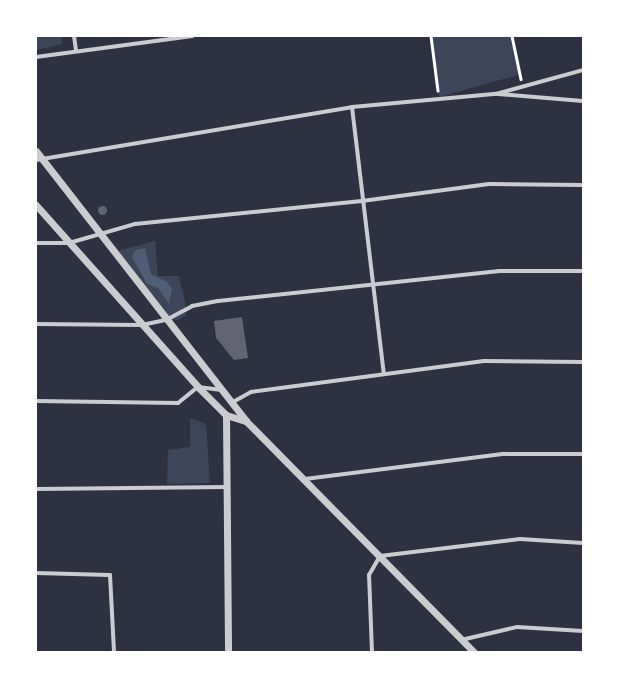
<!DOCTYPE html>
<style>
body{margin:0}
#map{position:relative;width:619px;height:688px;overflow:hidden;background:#2d3142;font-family:"IBM Plex Sans",sans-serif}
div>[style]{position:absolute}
.green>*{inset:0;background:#3c4559}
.water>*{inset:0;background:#4f5d75}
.building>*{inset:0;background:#626471}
.round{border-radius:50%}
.path>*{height:2.5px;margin:-1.25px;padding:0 1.25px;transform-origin:1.25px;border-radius:1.25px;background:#fff}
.minor>*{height:4px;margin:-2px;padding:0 2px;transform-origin:2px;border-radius:2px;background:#caccd0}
.tertiary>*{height:7px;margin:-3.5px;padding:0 3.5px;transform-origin:3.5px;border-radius:3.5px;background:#caccd0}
span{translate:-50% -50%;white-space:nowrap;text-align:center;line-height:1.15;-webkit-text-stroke:3.5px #fff;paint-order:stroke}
.frame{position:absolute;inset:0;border:37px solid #fff;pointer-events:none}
</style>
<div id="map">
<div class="green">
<i style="clip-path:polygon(36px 36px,62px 36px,62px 44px,36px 50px)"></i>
<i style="clip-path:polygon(432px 36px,513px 36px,522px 74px,439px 97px)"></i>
<i style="clip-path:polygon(155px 241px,158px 276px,179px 276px,187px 310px,186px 316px,179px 320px,172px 320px,156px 304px,117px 251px)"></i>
<i style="clip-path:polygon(190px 418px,206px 424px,210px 483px,167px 484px,168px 450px,190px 447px)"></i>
</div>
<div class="water">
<i style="clip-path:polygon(145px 248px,151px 274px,167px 282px,172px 289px,169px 304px,158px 288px,147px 284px,132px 257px,135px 250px)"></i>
</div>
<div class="building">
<i class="round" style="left:97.5px;top:205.5px;width:9px;height:9px"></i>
<i style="clip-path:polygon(242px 317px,248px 358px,234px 360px,216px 338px,214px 321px)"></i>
</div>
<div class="path">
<i style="left:431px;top:36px;width:55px;rotate:82.7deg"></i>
<i style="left:512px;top:36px;width:44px;rotate:78.2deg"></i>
</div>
<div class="minor">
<i style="left:74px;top:36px;width:14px;rotate:82deg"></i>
<i style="left:36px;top:57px;width:158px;rotate:-7.6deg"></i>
<i style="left:498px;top:94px;width:85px;rotate:4.7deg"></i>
<i style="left:352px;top:107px;width:269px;rotate:83.2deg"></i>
<i style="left:36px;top:160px;width:320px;rotate:-9.5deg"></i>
<i style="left:352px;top:107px;width:145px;rotate:-5.2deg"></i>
<i style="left:496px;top:94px;width:90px;rotate:-15.4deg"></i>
<i style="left:36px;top:243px;width:33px"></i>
<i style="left:69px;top:243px;width:69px;rotate:-16.1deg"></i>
<i style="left:135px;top:224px;width:228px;rotate:-5.8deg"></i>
<i style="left:362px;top:201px;width:128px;rotate:-7.6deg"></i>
<i style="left:489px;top:184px;width:94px;rotate:0.6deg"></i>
<i style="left:36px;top:324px;width:106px;rotate:0.5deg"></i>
<i style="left:142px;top:325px;width:25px;rotate:-12deg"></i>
<i style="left:166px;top:320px;width:30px;rotate:-28deg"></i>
<i style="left:192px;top:306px;width:26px;rotate:-11deg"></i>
<i style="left:218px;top:301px;width:283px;rotate:-6.1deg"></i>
<i style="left:499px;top:271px;width:84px"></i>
<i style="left:36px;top:401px;width:142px;rotate:0.8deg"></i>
<i style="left:178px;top:403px;width:26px;rotate:-39deg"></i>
<i style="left:198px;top:387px;width:24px;rotate:7deg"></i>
<i style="left:233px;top:402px;width:21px;rotate:-29deg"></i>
<i style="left:251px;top:392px;width:235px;rotate:-7.6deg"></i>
<i style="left:484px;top:361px;width:99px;rotate:0.6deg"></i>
<i style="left:305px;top:479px;width:201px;rotate:-7.2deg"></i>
<i style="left:504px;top:454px;width:79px"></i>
<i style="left:36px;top:489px;width:191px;rotate:-0.6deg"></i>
<i style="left:36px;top:573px;width:74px;rotate:1.5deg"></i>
<i style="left:110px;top:575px;width:77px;rotate:87deg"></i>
<i style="left:461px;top:640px;width:57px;rotate:-13.1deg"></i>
<i style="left:517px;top:627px;width:66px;rotate:3.5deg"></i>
<i style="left:372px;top:652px;width:77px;rotate:-92.2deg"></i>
<i style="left:369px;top:575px;width:22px;rotate:-60deg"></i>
<i style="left:380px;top:556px;width:141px;rotate:-6.9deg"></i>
<i style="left:520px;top:539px;width:63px;rotate:3.6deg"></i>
</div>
<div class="tertiary">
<i style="left:36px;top:151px;width:342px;rotate:52.1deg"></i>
<i style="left:246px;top:421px;width:325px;rotate:45.4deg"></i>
<i style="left:36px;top:205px;width:244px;rotate:48.3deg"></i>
<i style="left:198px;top:387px;width:40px;rotate:45deg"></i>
<i style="left:226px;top:415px;width:21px;rotate:17deg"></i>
<i style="left:226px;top:415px;width:237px;rotate:89.5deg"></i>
</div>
<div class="frame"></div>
</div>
